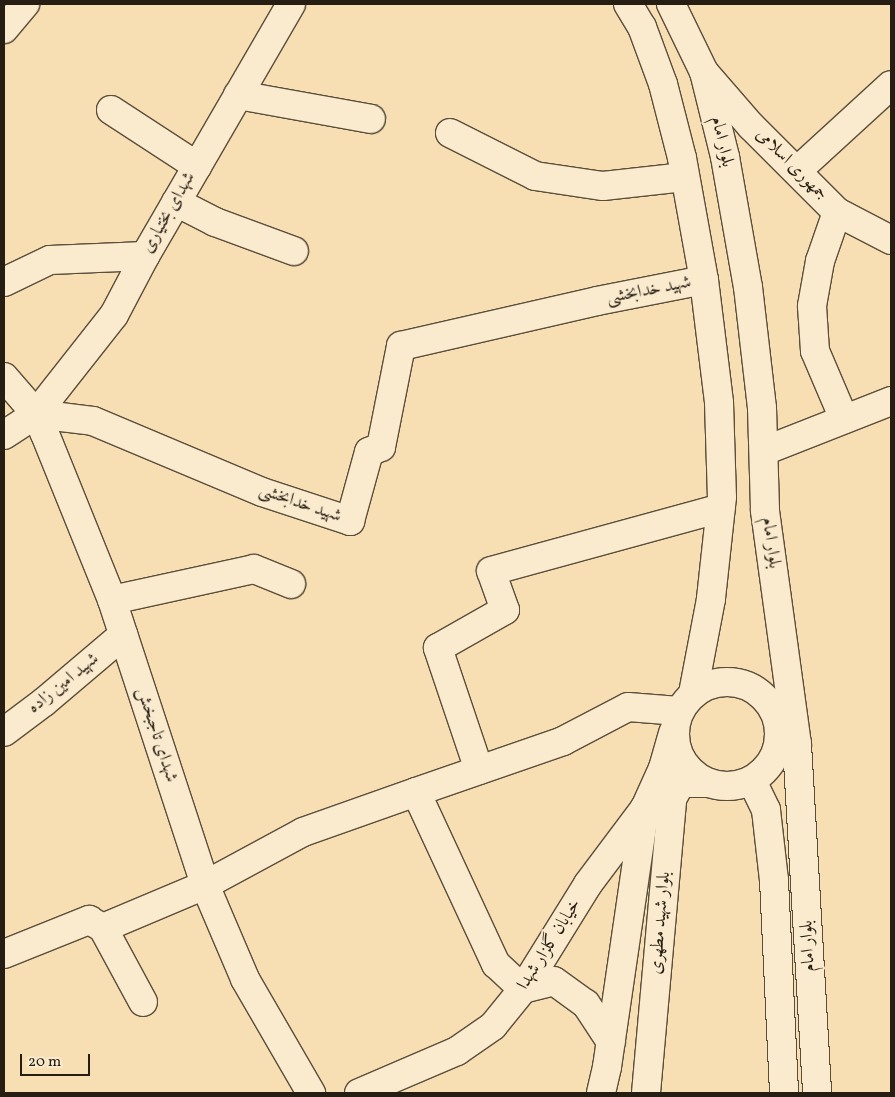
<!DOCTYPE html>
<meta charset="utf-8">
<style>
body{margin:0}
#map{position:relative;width:895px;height:1097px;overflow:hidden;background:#f7deb3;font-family:Vollkorn,Amiri,serif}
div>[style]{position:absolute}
.roads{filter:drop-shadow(1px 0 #5a4e3b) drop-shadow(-1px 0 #5a4e3b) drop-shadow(0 1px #5a4e3b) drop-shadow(0 -1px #5a4e3b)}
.minor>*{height:28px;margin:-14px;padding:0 14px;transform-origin:14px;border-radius:14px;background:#faeace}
.tertiary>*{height:28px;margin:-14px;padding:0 14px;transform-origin:14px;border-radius:14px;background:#faeace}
.tertiary>.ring{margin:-14px;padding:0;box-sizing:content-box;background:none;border:28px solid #faeace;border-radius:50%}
span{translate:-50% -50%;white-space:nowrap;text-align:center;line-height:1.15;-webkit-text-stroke:4px #faeace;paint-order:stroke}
.street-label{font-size:18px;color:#261e13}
.frame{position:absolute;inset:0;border:5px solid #261e13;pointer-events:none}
.scale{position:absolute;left:20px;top:1054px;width:70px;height:22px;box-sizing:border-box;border:2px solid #261e13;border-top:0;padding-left:6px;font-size:15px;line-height:18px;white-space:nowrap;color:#261e13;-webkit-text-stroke:4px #faeace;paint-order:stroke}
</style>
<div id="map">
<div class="roads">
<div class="minor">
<i style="left:704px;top:72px;width:72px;rotate:49deg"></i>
<i style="left:751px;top:126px;width:122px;rotate:45deg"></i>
<i style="left:837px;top:212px;width:61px;rotate:27.4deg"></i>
<i style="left:238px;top:95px;width:135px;rotate:10.2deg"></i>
<i style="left:111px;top:110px;width:103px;rotate:33.1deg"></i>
<i style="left:450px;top:133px;width:95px;rotate:26.8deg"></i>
<i style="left:535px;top:176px;width:69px;rotate:8.4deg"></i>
<i style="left:603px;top:186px;width:82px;rotate:-6.3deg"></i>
<i style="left:797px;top:171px;width:127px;rotate:-42.5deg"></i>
<i style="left:176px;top:202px;width:44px;rotate:27.1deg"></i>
<i style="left:215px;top:222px;width:84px;rotate:20.2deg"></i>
<i style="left:837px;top:212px;width:52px;rotate:109.1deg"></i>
<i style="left:820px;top:261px;width:46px;rotate:100.1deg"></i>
<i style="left:812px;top:306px;width:45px;rotate:86.2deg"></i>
<i style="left:815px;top:351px;width:74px;rotate:66.9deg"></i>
<i style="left:4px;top:282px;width:51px;rotate:-25.6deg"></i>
<i style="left:50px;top:260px;width:95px;rotate:-2.4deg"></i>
<i style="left:4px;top:377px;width:49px;rotate:49.1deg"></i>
<i style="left:36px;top:414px;width:22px;rotate:66deg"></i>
<i style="left:45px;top:434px;width:179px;rotate:68deg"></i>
<i style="left:112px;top:600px;width:300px;rotate:71.9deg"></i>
<i style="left:205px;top:885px;width:102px;rotate:66.9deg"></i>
<i style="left:245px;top:979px;width:132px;rotate:59.9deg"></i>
<i style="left:36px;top:414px;width:57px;rotate:7deg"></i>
<i style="left:93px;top:421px;width:183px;rotate:22.8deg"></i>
<i style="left:262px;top:492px;width:93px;rotate:18.2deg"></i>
<i style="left:350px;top:521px;width:72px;rotate:-74.6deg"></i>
<i style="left:369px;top:452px;width:13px;rotate:-23deg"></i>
<i style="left:381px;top:447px;width:103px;rotate:-78.8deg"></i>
<i style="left:401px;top:346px;width:201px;rotate:-12.9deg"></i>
<i style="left:597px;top:301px;width:109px;rotate:-11.1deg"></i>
<i style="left:4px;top:435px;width:38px;rotate:-33deg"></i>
<i style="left:36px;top:414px;width:126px;rotate:-51.8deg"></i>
<i style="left:114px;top:315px;width:67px;rotate:-62.3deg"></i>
<i style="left:145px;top:256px;width:291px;rotate:-59.9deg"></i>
<i style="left:764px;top:451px;width:136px;rotate:-21.5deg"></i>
<i style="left:112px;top:600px;width:145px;rotate:-12.3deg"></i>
<i style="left:254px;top:569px;width:40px;rotate:22deg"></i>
<i style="left:4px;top:732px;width:50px;rotate:-36.9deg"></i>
<i style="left:44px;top:702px;width:104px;rotate:-40.3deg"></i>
<i style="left:479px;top:770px;width:129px;rotate:-108.6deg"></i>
<i style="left:438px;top:648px;width:77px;rotate:-29.6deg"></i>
<i style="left:505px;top:610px;width:41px;rotate:-109.7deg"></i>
<i style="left:491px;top:571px;width:238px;rotate:-15.3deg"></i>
<i style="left:416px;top:792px;width:156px;rotate:-19.1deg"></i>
<i style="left:563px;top:741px;width:73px;rotate:-27.6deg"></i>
<i style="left:628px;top:707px;width:51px;rotate:4.5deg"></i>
<i style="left:103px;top:928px;width:84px;rotate:61.6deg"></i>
<i style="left:4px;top:954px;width:92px;rotate:-21.8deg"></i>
<i style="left:89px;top:920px;width:16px;rotate:30deg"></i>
<i style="left:103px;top:928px;width:111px;rotate:-22.9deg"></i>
<i style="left:205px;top:885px;width:111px;rotate:-28.4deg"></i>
<i style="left:303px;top:832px;width:120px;rotate:-19.5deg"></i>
<i style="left:416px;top:792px;width:190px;rotate:65.1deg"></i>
<i style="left:496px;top:964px;width:37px;rotate:43deg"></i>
<i style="left:523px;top:989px;width:32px;rotate:-14deg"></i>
<i style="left:554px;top:981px;width:39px;rotate:36deg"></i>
<i style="left:586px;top:1004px;width:45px;rotate:56.7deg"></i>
<i style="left:359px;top:1093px;width:107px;rotate:-23.2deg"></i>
<i style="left:457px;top:1051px;width:44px;rotate:-34.8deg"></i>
<i style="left:493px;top:1026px;width:48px;rotate:-51deg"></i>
<i style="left:523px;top:989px;width:123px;rotate:-58.2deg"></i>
<i style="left:588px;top:884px;width:95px;rotate:-53.1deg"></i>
<i style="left:645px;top:808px;width:44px;rotate:-65.8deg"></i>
<i style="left:663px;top:768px;width:37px;rotate:-74deg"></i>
</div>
<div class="tertiary">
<i style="left:628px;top:4px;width:27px;rotate:59deg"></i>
<i style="left:642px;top:27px;width:61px;rotate:69.8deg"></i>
<i style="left:663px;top:84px;width:76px;rotate:75.6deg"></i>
<i style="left:682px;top:158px;width:124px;rotate:79.8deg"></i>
<i style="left:704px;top:280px;width:124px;rotate:83deg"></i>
<i style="left:719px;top:403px;width:94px;rotate:88.2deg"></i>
<i style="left:722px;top:497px;width:103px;rotate:96.2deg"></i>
<i style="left:711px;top:599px;width:96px;rotate:100.8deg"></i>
<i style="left:671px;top:4px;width:76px;rotate:64.1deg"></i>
<i style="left:704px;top:72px;width:88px;rotate:76.1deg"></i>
<i style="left:725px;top:157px;width:132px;rotate:80deg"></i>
<i style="left:748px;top:287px;width:122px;rotate:83.4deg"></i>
<i style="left:762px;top:408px;width:103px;rotate:88.3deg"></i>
<i style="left:765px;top:511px;width:235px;rotate:82.2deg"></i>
<i style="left:797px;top:744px;width:350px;rotate:86.7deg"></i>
<i style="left:4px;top:29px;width:33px;rotate:-50deg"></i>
<i class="ring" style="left:675px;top:682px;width:76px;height:76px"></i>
<i style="left:752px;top:781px;width:32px;rotate:64deg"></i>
<i style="left:766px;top:810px;width:70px;rotate:83.5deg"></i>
<i style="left:774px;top:880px;width:213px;rotate:87.3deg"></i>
<i style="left:601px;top:1093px;width:27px;rotate:-77deg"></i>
<i style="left:607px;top:1067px;width:262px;rotate:-81.7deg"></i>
<i style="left:646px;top:1093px;width:295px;rotate:-84.9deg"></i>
<i style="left:672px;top:799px;width:18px;rotate:-61deg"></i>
<i style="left:681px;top:783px;width:28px"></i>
</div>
</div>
<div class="street-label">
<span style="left:721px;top:142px;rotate:77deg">بلوار امام</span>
<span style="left:791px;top:165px;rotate:45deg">جمهوری اسلامی</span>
<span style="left:169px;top:213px;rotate:-60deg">شهدای بختیاری</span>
<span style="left:649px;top:291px;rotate:-11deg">شهید خدابخشی</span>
<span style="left:300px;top:504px;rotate:19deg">شهید خدابخشی</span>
<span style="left:770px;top:543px;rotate:82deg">بلوار امام</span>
<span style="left:64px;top:684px;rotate:-39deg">شهید امین زاده</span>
<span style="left:156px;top:735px;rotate:72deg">شهدای تاجبخش</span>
<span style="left:661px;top:923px;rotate:-85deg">بلوار شهید مطهری</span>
<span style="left:550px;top:945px;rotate:-58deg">خیابان گلزار شهدا</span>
<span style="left:809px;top:946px;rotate:-93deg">بلوار امام</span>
</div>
<div class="frame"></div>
<div class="scale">20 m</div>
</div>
